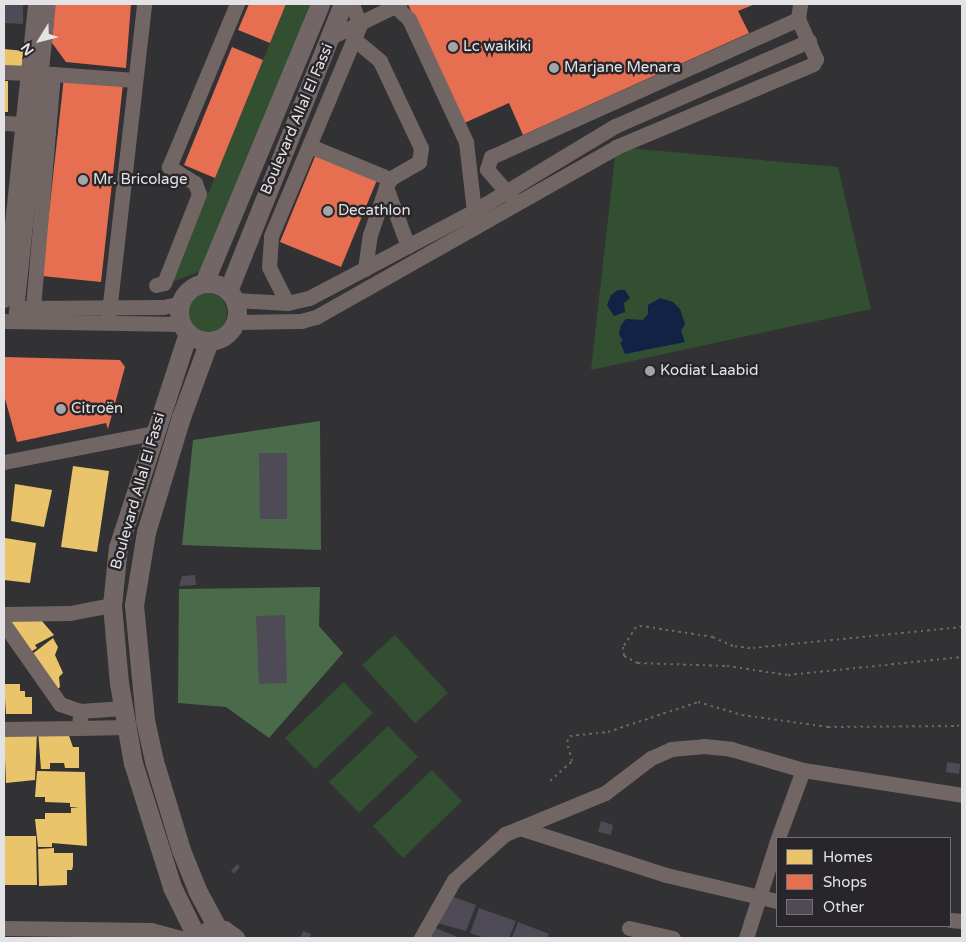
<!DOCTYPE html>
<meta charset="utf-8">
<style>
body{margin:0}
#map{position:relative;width:966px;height:942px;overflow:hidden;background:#323133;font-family:"Varela Round",sans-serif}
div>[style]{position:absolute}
.green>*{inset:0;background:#334f32}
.round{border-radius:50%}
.forest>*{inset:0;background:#496b49}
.water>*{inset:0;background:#112245}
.homes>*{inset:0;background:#e9c46a}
.shops>*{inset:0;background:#e76f51}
.building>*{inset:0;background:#4f4b56}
.path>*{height:2px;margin-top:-1px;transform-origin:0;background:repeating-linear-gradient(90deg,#6d6565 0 2.5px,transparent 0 6.5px)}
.minor>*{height:15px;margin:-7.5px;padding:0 7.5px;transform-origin:7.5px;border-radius:7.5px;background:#726665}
.major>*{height:19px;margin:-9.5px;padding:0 9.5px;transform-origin:9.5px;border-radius:9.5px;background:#726766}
.major>.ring{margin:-9.5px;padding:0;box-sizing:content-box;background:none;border:19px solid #726766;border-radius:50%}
.dots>*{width:14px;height:14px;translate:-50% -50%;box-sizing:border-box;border:2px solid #28262a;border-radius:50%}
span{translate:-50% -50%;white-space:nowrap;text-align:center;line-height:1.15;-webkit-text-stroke:5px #28262a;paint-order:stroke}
.poi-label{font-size:15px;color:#e3e2e5}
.left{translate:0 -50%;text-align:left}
.street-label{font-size:15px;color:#e3e2e5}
.frame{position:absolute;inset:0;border:5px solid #e3e2e5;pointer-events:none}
.legend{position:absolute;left:776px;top:837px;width:175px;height:90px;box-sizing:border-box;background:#28262a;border:1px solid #737175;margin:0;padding:6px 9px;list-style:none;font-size:15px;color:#e3e2e5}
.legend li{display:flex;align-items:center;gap:10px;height:25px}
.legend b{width:25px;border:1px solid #737175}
.north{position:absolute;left:15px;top:15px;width:50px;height:50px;-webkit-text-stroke:4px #28262a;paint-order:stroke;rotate:234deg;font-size:14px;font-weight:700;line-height:20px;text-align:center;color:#e3e2e5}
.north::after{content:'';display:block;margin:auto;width:18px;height:22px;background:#e3e2e5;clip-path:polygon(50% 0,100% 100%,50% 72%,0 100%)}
</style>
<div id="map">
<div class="green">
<i style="clip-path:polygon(286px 4px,313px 4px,203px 270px,172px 282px)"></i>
<i style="clip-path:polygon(616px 147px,838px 167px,871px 309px,591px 370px)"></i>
<i class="round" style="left:187px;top:293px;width:40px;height:40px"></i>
<i style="clip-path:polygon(395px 635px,448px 693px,415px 723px,362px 665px)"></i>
<i style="clip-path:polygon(344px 682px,373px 713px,315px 769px,285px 738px)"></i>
<i style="clip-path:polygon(388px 726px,418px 757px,359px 813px,329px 782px)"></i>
<i style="clip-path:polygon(432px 770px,462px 801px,403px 858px,373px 826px)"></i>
</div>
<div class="forest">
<i style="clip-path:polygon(320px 421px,321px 550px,182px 545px,193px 440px)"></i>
<i style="clip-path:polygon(320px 587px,319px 626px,343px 653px,269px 738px,226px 707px,178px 703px,179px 589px)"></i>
</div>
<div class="water">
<i style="clip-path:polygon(618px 290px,625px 290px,630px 298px,624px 303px,625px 312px,614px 316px,607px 305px,611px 295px)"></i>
<i style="clip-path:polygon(660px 298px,673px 302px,680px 309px,685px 324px,681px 331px,685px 342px,625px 354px,620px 342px,623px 341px,619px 334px,621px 325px,626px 319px,643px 320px,648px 314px,648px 305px)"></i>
</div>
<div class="homes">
<i style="clip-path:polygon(4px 49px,24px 51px,22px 71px,4px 69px)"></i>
<i style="clip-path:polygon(4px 81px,8px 81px,8px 112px,4px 112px)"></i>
<i style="clip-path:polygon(73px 466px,109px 471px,97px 552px,61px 547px)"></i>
<i style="clip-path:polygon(15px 484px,52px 490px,44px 527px,11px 521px)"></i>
<i style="clip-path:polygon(5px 538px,36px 543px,30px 583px,4px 580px)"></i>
<i style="clip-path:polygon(35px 613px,54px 635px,35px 645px,37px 648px,26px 655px,4px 623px)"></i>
<i style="clip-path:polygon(53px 638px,58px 647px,55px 655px,63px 673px,59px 677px,60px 687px,55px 691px,27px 658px)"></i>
<i style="clip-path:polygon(4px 684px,20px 684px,20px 691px,25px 691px,25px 697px,32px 697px,32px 714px,6px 714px)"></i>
<i style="clip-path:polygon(38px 731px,68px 733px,73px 747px,79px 747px,79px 768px,65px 768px,64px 763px,50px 763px,50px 769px,41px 769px)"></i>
<i style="clip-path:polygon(37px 732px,35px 780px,6px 783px,4px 733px)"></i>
<i style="clip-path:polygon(37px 771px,85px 772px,87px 846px,52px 843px,52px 847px,38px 847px,35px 819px,45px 819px,45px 813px,71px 813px,71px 808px,79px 807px,70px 807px,70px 803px,45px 802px,45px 797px,35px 797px)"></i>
<i style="clip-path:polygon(4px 836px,36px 836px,37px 885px,4px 885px)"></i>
<i style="clip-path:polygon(54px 848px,54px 853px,73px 853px,73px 866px,72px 870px,67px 870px,67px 885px,39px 886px,38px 849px)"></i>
</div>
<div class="shops">
<i style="clip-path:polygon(55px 4px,131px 4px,126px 68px,66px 62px,52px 43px)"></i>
<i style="clip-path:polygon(249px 4px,286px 4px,270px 43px,238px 30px)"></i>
<i style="clip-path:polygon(408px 4px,755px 4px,738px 11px,749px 33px,523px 135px,509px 103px,462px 124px)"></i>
<i style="clip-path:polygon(232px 47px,263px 60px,215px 178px,184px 165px)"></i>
<i style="clip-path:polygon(64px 77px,123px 84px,101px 282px,42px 276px)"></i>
<i style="clip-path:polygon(316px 154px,377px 180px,341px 267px,280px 242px)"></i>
<i style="clip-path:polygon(4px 357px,120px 360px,125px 367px,108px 429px,106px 423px,17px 442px,4px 395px)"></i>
</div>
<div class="building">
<i style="clip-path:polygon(4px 4px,23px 4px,23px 24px,4px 23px)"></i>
<i style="clip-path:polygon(259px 453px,287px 453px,287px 519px,260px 519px)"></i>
<i style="clip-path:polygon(195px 575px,196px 585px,179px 586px,182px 576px)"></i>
<i style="clip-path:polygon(285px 615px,287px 683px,259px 684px,256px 616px)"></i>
<i style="clip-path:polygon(947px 762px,960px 764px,959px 774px,946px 772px)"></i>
<i style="clip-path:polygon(601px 821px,613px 825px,611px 835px,598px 832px)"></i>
<i style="clip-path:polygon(237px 864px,240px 867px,234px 874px,231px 871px)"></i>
<i style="clip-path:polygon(448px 895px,476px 905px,466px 931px,434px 922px)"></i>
<i style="clip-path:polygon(479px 908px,516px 921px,509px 938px,485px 938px,470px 933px)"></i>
<i style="clip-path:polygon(518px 922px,549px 934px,547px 938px,512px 938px)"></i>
<i style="clip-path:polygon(431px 926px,460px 938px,426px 938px)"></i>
<i style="clip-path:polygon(303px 931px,311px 934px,309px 938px,300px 938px)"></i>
</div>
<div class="path">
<i style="left:962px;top:627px;width:213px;rotate:174.3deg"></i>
<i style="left:750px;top:648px;width:17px;rotate:-173deg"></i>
<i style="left:733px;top:646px;width:22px;rotate:-156deg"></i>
<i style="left:713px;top:637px;width:72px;rotate:-171.2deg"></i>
<i style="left:642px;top:626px;width:6px;rotate:171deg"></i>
<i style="left:636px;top:627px;width:24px;rotate:123deg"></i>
<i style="left:623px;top:647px;width:9px;rotate:84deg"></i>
<i style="left:624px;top:656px;width:16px;rotate:27deg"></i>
<i style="left:638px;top:663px;width:89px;rotate:1.9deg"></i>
<i style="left:727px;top:666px;width:62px;rotate:8.4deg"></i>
<i style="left:788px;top:675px;width:175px;rotate:-5.9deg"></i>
<i style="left:550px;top:781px;width:30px;rotate:-42deg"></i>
<i style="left:572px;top:761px;width:20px;rotate:-105deg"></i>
<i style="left:567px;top:742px;width:7px;rotate:-63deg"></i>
<i style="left:570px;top:736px;width:38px;rotate:-6deg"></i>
<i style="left:608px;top:732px;width:95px;rotate:-18.4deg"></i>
<i style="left:698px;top:702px;width:46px;rotate:16.5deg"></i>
<i style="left:742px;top:715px;width:87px;rotate:7.9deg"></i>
<i style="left:828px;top:727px;width:129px;rotate:-0.4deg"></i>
<i style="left:957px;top:726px;width:5px;rotate:-22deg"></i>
</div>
<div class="minor">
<i style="left:395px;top:6px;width:19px;rotate:43deg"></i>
<i style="left:409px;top:19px;width:136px;rotate:65.1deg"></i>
<i style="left:466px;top:142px;width:69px;rotate:83.4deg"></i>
<i style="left:331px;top:37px;width:76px;rotate:-25.9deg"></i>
<i style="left:354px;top:39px;width:34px;rotate:40deg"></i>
<i style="left:380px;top:61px;width:96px;rotate:64.8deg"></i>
<i style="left:421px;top:148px;width:14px;rotate:98deg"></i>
<i style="left:419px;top:162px;width:34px;rotate:150deg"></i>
<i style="left:390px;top:179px;width:9px;rotate:117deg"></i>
<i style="left:386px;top:187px;width:63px;rotate:69.6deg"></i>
<i style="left:4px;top:72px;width:49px;rotate:2.3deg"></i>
<i style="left:53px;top:74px;width:235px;rotate:94.9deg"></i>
<i style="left:53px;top:74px;width:82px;rotate:4.2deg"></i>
<i style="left:4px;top:123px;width:19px;rotate:3deg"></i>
<i style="left:310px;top:146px;width:87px;rotate:22.4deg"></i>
<i style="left:512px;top:198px;width:38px;rotate:-131deg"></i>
<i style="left:487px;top:169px;width:13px;rotate:-72deg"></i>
<i style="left:491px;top:157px;width:337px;rotate:-24.2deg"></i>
<i style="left:798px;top:19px;width:15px;rotate:-82deg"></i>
<i style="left:365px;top:269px;width:34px;rotate:-82deg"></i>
<i style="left:370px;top:235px;width:51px;rotate:-71.6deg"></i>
<i style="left:156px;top:285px;width:8px;rotate:-14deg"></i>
<i style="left:164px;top:283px;width:96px;rotate:-68.5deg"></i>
<i style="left:199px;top:194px;width:12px;rotate:-110deg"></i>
<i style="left:195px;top:183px;width:31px;rotate:-148deg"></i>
<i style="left:169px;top:167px;width:177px;rotate:-67.4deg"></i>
<i style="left:4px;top:300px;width:298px;rotate:-84deg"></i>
<i style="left:235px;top:300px;width:52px;rotate:3.3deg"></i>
<i style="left:287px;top:303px;width:23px;rotate:-13deg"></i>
<i style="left:309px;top:298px;width:187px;rotate:-27.8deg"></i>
<i style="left:474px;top:211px;width:165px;rotate:-31.1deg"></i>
<i style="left:615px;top:126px;width:212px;rotate:-23.7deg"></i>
<i style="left:287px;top:303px;width:40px;rotate:-116.6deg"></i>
<i style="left:269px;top:267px;width:31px;rotate:-86deg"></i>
<i style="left:271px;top:236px;width:214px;rotate:-67.2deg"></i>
<i style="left:354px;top:39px;width:15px;rotate:-67deg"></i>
<i style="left:360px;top:25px;width:22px;rotate:-111deg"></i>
<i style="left:24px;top:308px;width:139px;rotate:-0.4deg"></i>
<i style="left:163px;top:307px;width:16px;rotate:-11deg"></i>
<i style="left:4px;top:321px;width:177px;rotate:1deg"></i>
<i style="left:15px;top:321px;width:319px;rotate:-84.1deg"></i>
<i style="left:108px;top:321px;width:319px;rotate:-83.5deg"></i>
<i style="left:235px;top:322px;width:66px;rotate:-0.9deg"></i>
<i style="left:301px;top:321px;width:16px;rotate:-15deg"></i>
<i style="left:316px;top:317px;width:345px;rotate:-29.5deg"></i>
<i style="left:616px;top:147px;width:214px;rotate:-22.8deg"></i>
<i style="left:813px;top:64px;width:6px;rotate:-59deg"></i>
<i style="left:816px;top:59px;width:44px;rotate:-114.2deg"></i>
<i style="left:4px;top:462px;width:152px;rotate:-11deg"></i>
<i style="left:4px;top:614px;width:66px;rotate:-0.9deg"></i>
<i style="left:70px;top:613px;width:43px;rotate:-10.8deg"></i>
<i style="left:4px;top:624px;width:98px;rotate:55deg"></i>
<i style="left:60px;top:704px;width:21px;rotate:19deg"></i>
<i style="left:80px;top:711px;width:5px;rotate:90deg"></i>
<i style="left:80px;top:716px;width:12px;rotate:95deg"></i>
<i style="left:79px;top:728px;width:75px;rotate:179.2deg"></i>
<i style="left:80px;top:711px;width:43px;rotate:-4deg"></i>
<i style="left:79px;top:728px;width:47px;rotate:-1.2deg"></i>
<i style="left:520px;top:828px;width:92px;rotate:-22.4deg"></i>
<i style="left:605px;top:793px;width:58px;rotate:-37.3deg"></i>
<i style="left:651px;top:758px;width:22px;rotate:-24deg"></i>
<i style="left:671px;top:749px;width:33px;rotate:-5deg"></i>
<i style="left:704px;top:746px;width:27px;rotate:6deg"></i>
<i style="left:731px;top:749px;width:75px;rotate:16.3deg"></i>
<i style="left:803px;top:770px;width:161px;rotate:8.9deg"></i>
<i style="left:778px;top:838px;width:72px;rotate:-69.8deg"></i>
<i style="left:950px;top:920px;width:12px;rotate:5deg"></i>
<i style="left:4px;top:928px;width:147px;rotate:0.8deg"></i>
<i style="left:151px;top:930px;width:30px;rotate:15deg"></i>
<i style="left:629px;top:928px;width:45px;rotate:12.8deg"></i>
<i style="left:421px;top:938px;width:67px;rotate:-60.4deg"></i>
<i style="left:454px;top:880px;width:69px;rotate:-42deg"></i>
<i style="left:505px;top:834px;width:16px;rotate:-22deg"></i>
<i style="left:520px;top:828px;width:153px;rotate:17.8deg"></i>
<i style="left:666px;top:875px;width:114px;rotate:13.2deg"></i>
<i style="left:746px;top:938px;width:102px;rotate:-72.3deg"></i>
</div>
<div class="major">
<i class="ring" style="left:179px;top:283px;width:39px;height:39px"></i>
<i style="left:204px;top:283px;width:302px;rotate:-67.4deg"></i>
<i style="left:228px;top:291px;width:309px;rotate:-68.2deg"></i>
<i style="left:188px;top:333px;width:225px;rotate:108.1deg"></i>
<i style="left:118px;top:547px;width:58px;rotate:95.9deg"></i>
<i style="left:112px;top:605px;width:78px;rotate:84.9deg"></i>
<i style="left:119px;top:683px;width:81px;rotate:80.1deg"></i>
<i style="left:133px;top:763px;width:130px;rotate:72.5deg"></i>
<i style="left:172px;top:887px;width:57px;rotate:63.9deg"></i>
<i style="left:209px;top:341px;width:81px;rotate:110.2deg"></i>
<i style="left:181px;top:417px;width:120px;rotate:106.9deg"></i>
<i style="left:146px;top:532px;width:74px;rotate:99.3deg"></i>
<i style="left:134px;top:605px;width:116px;rotate:84.5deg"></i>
<i style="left:145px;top:720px;width:42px;rotate:77.6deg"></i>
<i style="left:154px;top:761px;width:93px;rotate:73.1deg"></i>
<i style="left:181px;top:850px;width:45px;rotate:68deg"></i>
<i style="left:198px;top:892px;width:42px;rotate:61.6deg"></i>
<i style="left:207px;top:931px;width:17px;rotate:-3deg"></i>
<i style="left:224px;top:930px;width:14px;rotate:36deg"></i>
</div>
<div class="dots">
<i style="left:453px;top:47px;background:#a5a4a7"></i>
<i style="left:554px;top:68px;background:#a5a4a7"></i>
<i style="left:83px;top:180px;background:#a5a4a7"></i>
<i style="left:328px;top:211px;background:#a5a4a7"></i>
<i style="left:650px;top:371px;background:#a5a4a7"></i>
<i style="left:61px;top:409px;background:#a5a4a7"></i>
</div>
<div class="poi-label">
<span class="left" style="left:463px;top:47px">Lc waikiki</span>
<span class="left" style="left:564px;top:68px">Marjane Menara</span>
<span class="left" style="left:93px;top:180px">Mr. Bricolage</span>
<span class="left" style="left:338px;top:211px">Decathlon</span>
<span class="left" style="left:660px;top:371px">Kodiat Laabid</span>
<span class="left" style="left:71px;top:409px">Citroën</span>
</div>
<div class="street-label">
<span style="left:297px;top:119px;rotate:-67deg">Boulevard Allal El Fassi</span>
<span style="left:138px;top:491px;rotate:-74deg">Boulevard Allal El Fassi</span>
</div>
<div class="frame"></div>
<ul class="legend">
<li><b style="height:14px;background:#e9c46a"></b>Homes</li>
<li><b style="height:14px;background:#e76f51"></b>Shops</li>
<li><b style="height:14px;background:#4f4b56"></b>Other</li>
</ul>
<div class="north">N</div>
</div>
